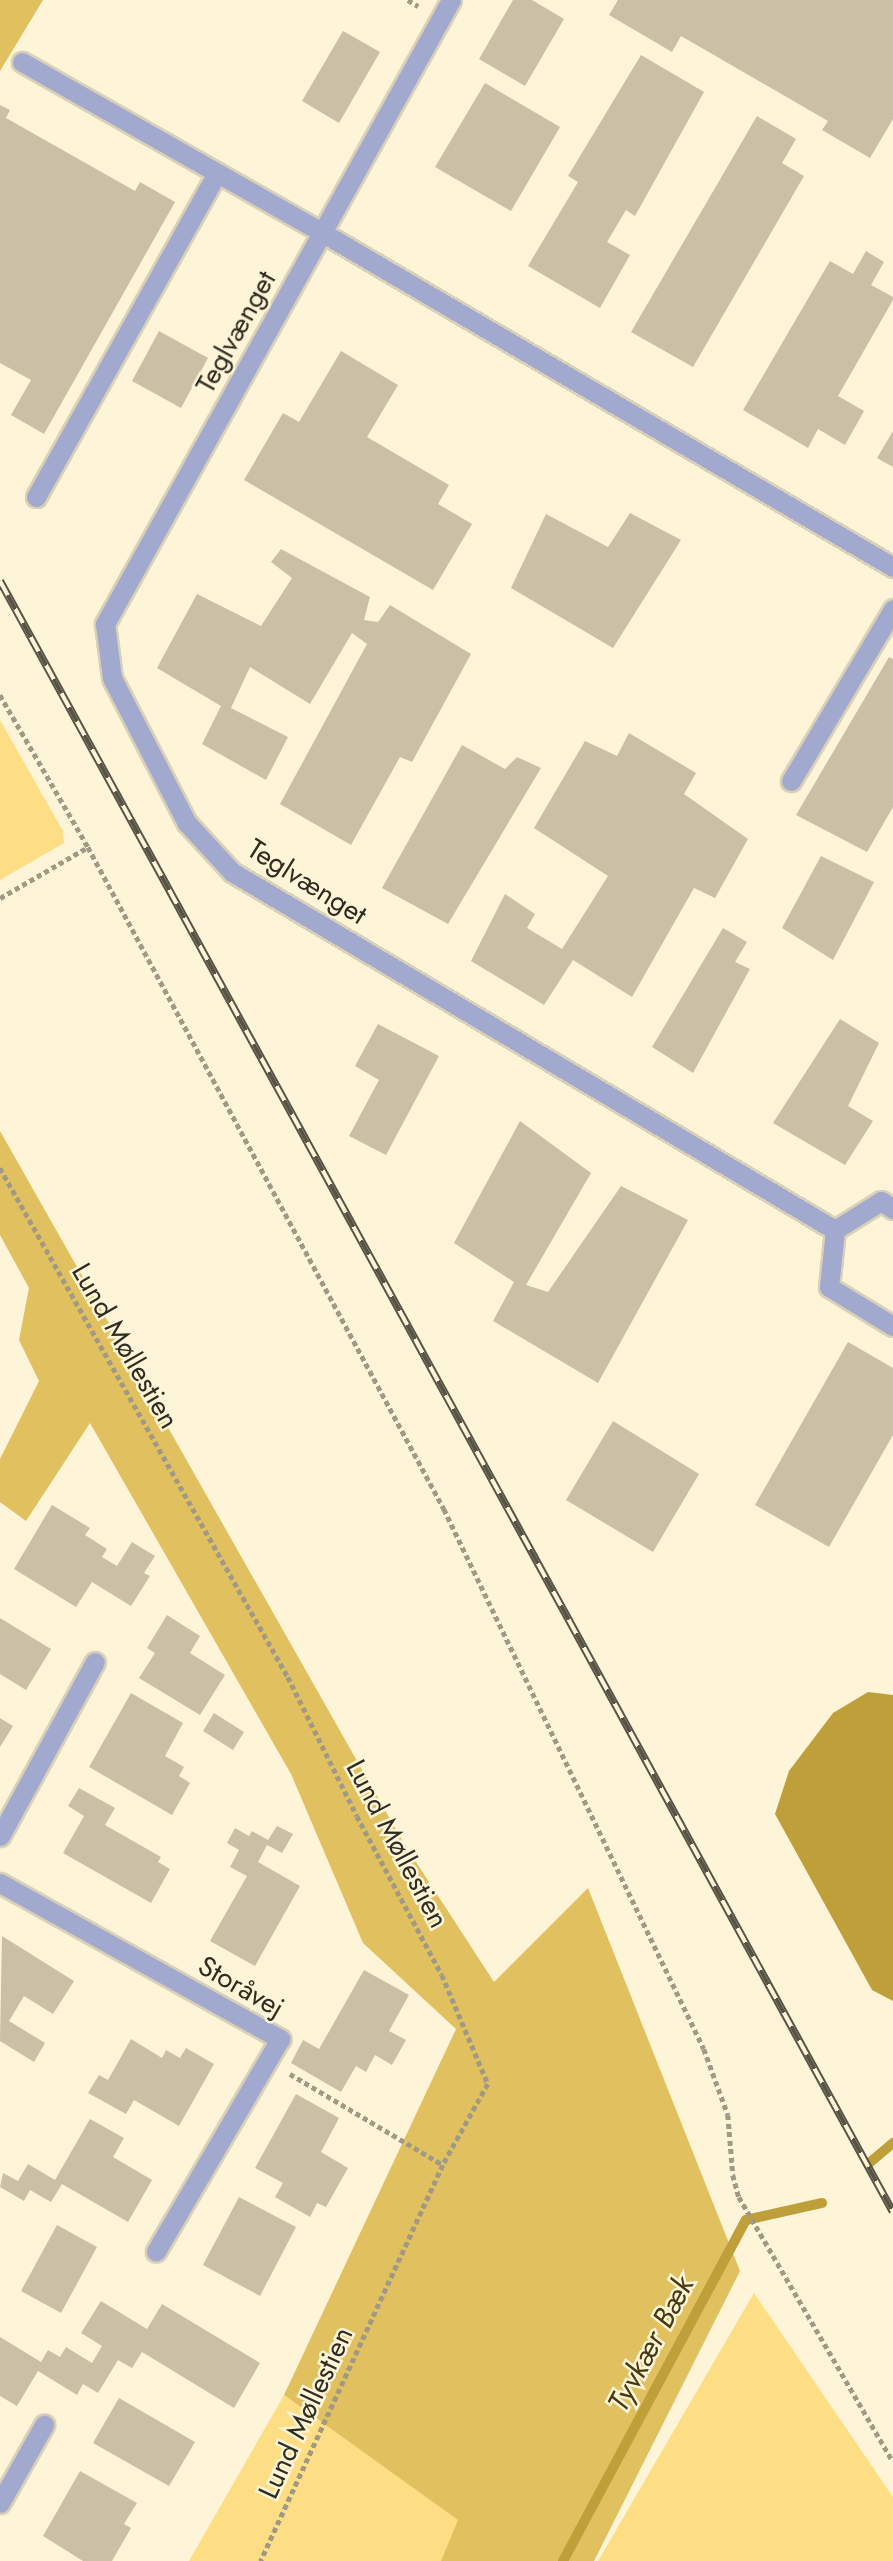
<!DOCTYPE html>
<meta charset="utf-8">
<style>
body{margin:0}
#map{position:relative;width:893px;height:2561px;overflow:hidden;background:#fef4d8;font-family:Jost,sans-serif}
div>[style]{position:absolute}
.green>*{inset:0;background:#fede84}
.forest>*{inset:0;background:#e1c05f}
.water>*{inset:0;background:#bf9f3a}
.stream>*{height:10px;margin:-5px;padding:0 5px;transform-origin:5px;border-radius:5px;background:#bf9f3a}
.building>*{inset:0;background:#c9c0a6}
.path>*{height:4.5px;margin-top:-2.25px;transform-origin:0;background:repeating-linear-gradient(90deg,#a09985 0 5px,transparent 0 8.5px)}
.roads{filter:drop-shadow(2px 0 #d9d0b7) drop-shadow(-2px 0 #d9d0b7) drop-shadow(0 2px #d9d0b7) drop-shadow(0 -2px #d9d0b7)}
.service>*{height:19px;margin:-9.5px;padding:0 9.5px;transform-origin:9.5px;border-radius:9.5px;background:#a1a9ce}
.minor>*{height:19px;margin:-9.5px;padding:0 9.5px;transform-origin:9.5px;border-radius:9.5px;background:#a1a9ce}
.rail>*{height:8px;margin-top:-4px;transform-origin:0;background:repeating-linear-gradient(90deg,#fef4d8 0 16px,#585445 0 32px);box-sizing:border-box;border-block:2px solid #585445}
span{translate:-50% -50%;white-space:nowrap;text-align:center;line-height:1.15;-webkit-text-stroke:5px #fef4d8;paint-order:stroke}
.street-label{font-size:28px;color:#2f2c21}
.water-label{font-size:30px;color:#47390f;font-style:italic}
</style>
<div id="map">
<div class="green">
<i style="clip-path:polygon(0 720px,63px 831px,64px 843px,0 880px)"></i>
<i style="clip-path:polygon(754px 2293px,893px 2497px,893px 2561px,598px 2561px)"></i>
<i style="clip-path:polygon(284px 2395px,459px 2520px,441px 2561px,189px 2561px)"></i>
</div>
<div class="forest">
<i style="clip-path:polygon(0 0,43px 0,0 71px)"></i>
<i style="clip-path:polygon(0 1131px,403px 1842px,494px 1982px,588px 1888px,740px 2271px,594px 2561px,441px 2561px,458px 2520px,284px 2395px,456px 2029px,363px 1943px,291px 1774px,90px 1423px,26px 1521px,0 1502px,0 1459px,39px 1381px,19px 1340px,29px 1288px,0 1235px)"></i>
</div>
<div class="water">
<i style="clip-path:polygon(868px 1692px,893px 1695px,893px 2001px,872px 1990px,775px 1814px,789px 1771px,833px 1713px)"></i>
</div>
<div class="stream">
<i style="left:868px;top:2164px;width:33px;rotate:-40deg"></i>
<i style="left:563px;top:2561px;width:387px;rotate:-61.8deg"></i>
<i style="left:746px;top:2220px;width:78px;rotate:-12.6deg"></i>
</div>
<div class="building">
<i style="clip-path:polygon(513px 0,532px 0,564px 19px,525px 86px,479px 59px)"></i>
<i style="clip-path:polygon(618px 0,893px 0,893px 119px,870px 158px,822px 130px,828px 121px,681px 36px,672px 52px,609px 15px)"></i>
<i style="clip-path:polygon(343px 31px,380px 52px,339px 123px,302px 101px)"></i>
<i style="clip-path:polygon(641px 55px,704px 92px,635px 216px,626px 210px,607px 242px,630px 255px,600px 308px,528px 266px,578px 182px,568px 176px)"></i>
<i style="clip-path:polygon(485px 83px,560px 127px,511px 211px,435px 167px)"></i>
<i style="clip-path:polygon(0 105px,10px 110px,6px 118px,135px 191px,140px 182px,175px 202px,44px 434px,11px 415px,31px 380px,0 363px)"></i>
<i style="clip-path:polygon(757px 116px,796px 139px,782px 163px,804px 176px,693px 367px,631px 332px)"></i>
<i style="clip-path:polygon(866px 251px,884px 262px,871px 285px,893px 297px,893px 300px,838px 396px,864px 411px,845px 445px,818px 429px,808px 448px,743px 410px,830px 261px,853px 274px)"></i>
<i style="clip-path:polygon(159px 331px,208px 358px,181px 408px,132px 381px)"></i>
<i style="clip-path:polygon(341px 351px,398px 385px,367px 437px,449px 485px,438px 504px,472px 524px,433px 590px,244px 480px,283px 413px,299px 422px)"></i>
<i style="clip-path:polygon(893px 431px,893px 467px,877px 458px)"></i>
<i style="clip-path:polygon(630px 513px,681px 540px,613px 648px,511px 588px,546px 514px,608px 547px)"></i>
<i style="clip-path:polygon(281px 549px,370px 597px,364px 620px,378px 622px,390px 605px,471px 654px,412px 762px,400px 757px,351px 845px,280px 804px,367px 644px,352px 633px,310px 704px,250px 667px,231px 708px,288px 737px,266px 780px,202px 744px,221px 706px,157px 668px,197px 594px,261px 626px,292px 578px,271px 562px)"></i>
<i style="clip-path:polygon(889px 657px,893px 659px,893px 807px,867px 852px,796px 815px)"></i>
<i style="clip-path:polygon(629px 733px,696px 773px,684px 794px,748px 839px,715px 898px,694px 888px,632px 997px,573px 960px,544px 1005px,471px 961px,505px 894px,535px 914px,527px 928px,562px 949px,608px 876px,534px 828px,585px 741px,617px 756px)"></i>
<i style="clip-path:polygon(462px 745px,505px 769px,517px 757px,541px 768px,448px 924px,382px 888px)"></i>
<i style="clip-path:polygon(821px 856px,874px 882px,833px 960px,782px 928px)"></i>
<i style="clip-path:polygon(723px 928px,747px 942px,735px 962px,750px 969px,693px 1073px,652px 1047px)"></i>
<i style="clip-path:polygon(840px 1019px,879px 1043px,848px 1106px,873px 1121px,845px 1165px,773px 1123px)"></i>
<i style="clip-path:polygon(378px 1024px,439px 1056px,386px 1155px,349px 1136px,379px 1080px,355px 1066px)"></i>
<i style="clip-path:polygon(520px 1121px,591px 1173px,526px 1285px,548px 1292px,621px 1186px,688px 1220px,598px 1383px,493px 1321px,514px 1282px,454px 1243px)"></i>
<i style="clip-path:polygon(848px 1342px,893px 1368px,893px 1435px,829px 1547px,755px 1505px)"></i>
<i style="clip-path:polygon(613px 1421px,699px 1474px,653px 1552px,566px 1500px)"></i>
<i style="clip-path:polygon(52px 1505px,90px 1528px,85px 1535px,107px 1549px,102px 1557px,117px 1566px,132px 1542px,155px 1556px,144px 1573px,150px 1576px,131px 1606px,92px 1582px,76px 1607px,14px 1569px)"></i>
<i style="clip-path:polygon(167px 1615px,200px 1636px,190px 1653px,225px 1675px,200px 1715px,139px 1678px,155px 1653px,147px 1648px)"></i>
<i style="clip-path:polygon(0 1618px,51px 1649px,26px 1690px,0 1674px)"></i>
<i style="clip-path:polygon(131px 1693px,183px 1723px,165px 1756px,184px 1767px,179px 1776px,190px 1783px,172px 1815px,89px 1767px)"></i>
<i style="clip-path:polygon(214px 1713px,244px 1732px,233px 1750px,203px 1731px)"></i>
<i style="clip-path:polygon(0 1718px,13px 1726px,0 1747px)"></i>
<i style="clip-path:polygon(79px 1788px,115px 1808px,105px 1825px,161px 1857px,158px 1862px,170px 1869px,151px 1903px,63px 1853px,84px 1816px,68px 1806px)"></i>
<i style="clip-path:polygon(277px 1826px,293px 1834px,282px 1853px,267px 1845px,258px 1862px,300px 1886px,255px 1966px,210px 1941px,247px 1876px,230px 1867px,239px 1850px,227px 1843px,235px 1828px,249px 1836px,252px 1831px,268px 1840px)"></i>
<i style="clip-path:polygon(2px 1936px,74px 1981px,53px 2014px,24px 1996px,9px 2021px,45px 2043px,34px 2062px,0 2041px)"></i>
<i style="clip-path:polygon(364px 1970px,409px 1995px,389px 2031px,406px 2040px,392px 2065px,375px 2055px,366px 2072px,356px 2066px,341px 2092px,291px 2063px,303px 2040px,319px 2049px)"></i>
<i style="clip-path:polygon(131px 2039px,162px 2058px,166px 2050px,180px 2058px,186px 2048px,214px 2064px,179px 2126px,134px 2100px,126px 2114px,88px 2093px,99px 2075px,108px 2080px)"></i>
<i style="clip-path:polygon(296px 2094px,339px 2118px,321px 2152px,348px 2168px,326px 2207px,317px 2203px,310px 2217px,275px 2197px,283px 2183px,255px 2168px)"></i>
<i style="clip-path:polygon(90px 2119px,124px 2138px,113px 2157px,152px 2180px,128px 2222px,62px 2184px,51px 2202px,30px 2190px,24px 2201px,0 2187px,3px 2173px,18px 2181px,28px 2164px,55px 2180px)"></i>
<i style="clip-path:polygon(239px 2197px,296px 2227px,260px 2296px,203px 2265px)"></i>
<i style="clip-path:polygon(57px 2225px,97px 2247px,61px 2313px,21px 2291px)"></i>
<i style="clip-path:polygon(101px 2301px,147px 2329px,162px 2304px,260px 2363px,234px 2408px,142px 2352px,132px 2368px,118px 2360px,98px 2393px,83px 2384px,77px 2395px,38px 2371px,17px 2406px,0 2396px,0 2337px,41px 2362px,48px 2350px,60px 2357px,66px 2347px,92px 2363px,102px 2346px,81px 2333px)"></i>
<i style="clip-path:polygon(119px 2398px,195px 2442px,169px 2486px,93px 2443px)"></i>
<i style="clip-path:polygon(80px 2471px,137px 2503px,124px 2524px,131px 2528px,112px 2561px,83px 2561px,43px 2536px)"></i>
</div>
<div class="path">
<i style="left:408px;top:0;width:12px;rotate:31deg"></i>
<i style="left:0;top:695px;width:176px;rotate:59.9deg"></i>
<i style="left:88px;top:847px;width:752px;rotate:61.73deg"></i>
<i style="left:444px;top:1509px;width:599px;rotate:64.29deg"></i>
<i style="left:704px;top:2049px;width:70px;rotate:70deg"></i>
<i style="left:728px;top:2115px;width:60px;rotate:85.2deg"></i>
<i style="left:733px;top:2175px;width:23px;rotate:75deg"></i>
<i style="left:739px;top:2197px;width:306px;rotate:59.8deg"></i>
<i style="left:0;top:898px;width:102px;rotate:-30.1deg"></i>
<i style="left:0;top:1168px;width:585px;rotate:60.5deg"></i>
<i style="left:288px;top:1677px;width:155px;rotate:63.6deg"></i>
<i style="left:357px;top:1816px;width:180px;rotate:61.9deg"></i>
<i style="left:442px;top:1975px;width:118px;rotate:67.1deg"></i>
<i style="left:488px;top:2084px;width:93px;rotate:119.1deg"></i>
<i style="left:443px;top:2165px;width:436px;rotate:114.7deg"></i>
<i style="left:290px;top:2074px;width:178px;rotate:30.7deg"></i>
</div>
<div class="roads">
<div class="service">
<i style="left:22px;top:62px;width:346px;rotate:29.6deg"></i>
<i style="left:36px;top:497px;width:371px;rotate:-60.8deg"></i>
<i style="left:791px;top:781px;width:200px;rotate:-59.3deg"></i>
<i style="left:893px;top:1209px;width:14px;rotate:-146deg"></i>
<i style="left:881px;top:1201px;width:54px;rotate:147.8deg"></i>
<i style="left:835px;top:1230px;width:57px;rotate:96deg"></i>
<i style="left:829px;top:1287px;width:75px;rotate:31.4deg"></i>
</div>
<div class="minor">
<i style="left:451px;top:0;width:714px;rotate:119.01deg"></i>
<i style="left:105px;top:624px;width:54px;rotate:82.6deg"></i>
<i style="left:112px;top:678px;width:163px;rotate:62.7deg"></i>
<i style="left:187px;top:823px;width:67px;rotate:47.4deg"></i>
<i style="left:232px;top:872px;width:701px;rotate:30.7deg"></i>
<i style="left:323px;top:233px;width:661px;rotate:30.37deg"></i>
<i style="left:0;top:1836px;width:198px;rotate:-61.4deg"></i>
<i style="left:0;top:1883px;width:321px;rotate:29.1deg"></i>
<i style="left:280px;top:2039px;width:246px;rotate:120.3deg"></i>
<i style="left:0;top:2503px;width:90px;rotate:-60.6deg"></i>
</div>
</div>
<div class="rail">
<i style="left:0;top:581px;width:1859px;rotate:61.3deg"></i>
</div>
<div class="street-label">
<span style="left:236px;top:332px;rotate:-61deg">Teglvænget</span>
<span style="left:307px;top:882px;rotate:32deg">Teglvænget</span>
<span style="left:125px;top:1346px;rotate:60deg">Lund Møllestien</span>
<span style="left:397px;top:1844px;rotate:62deg">Lund Møllestien</span>
<span style="left:241px;top:1987px;rotate:30deg">Storåvej</span>
<span style="left:306px;top:2413px;rotate:-65deg">Lund Møllestien</span>
</div>
<div class="water-label">
<span style="left:651px;top:2344px;rotate:-62deg">Tyvkær Bæk</span>
</div>
</div>
